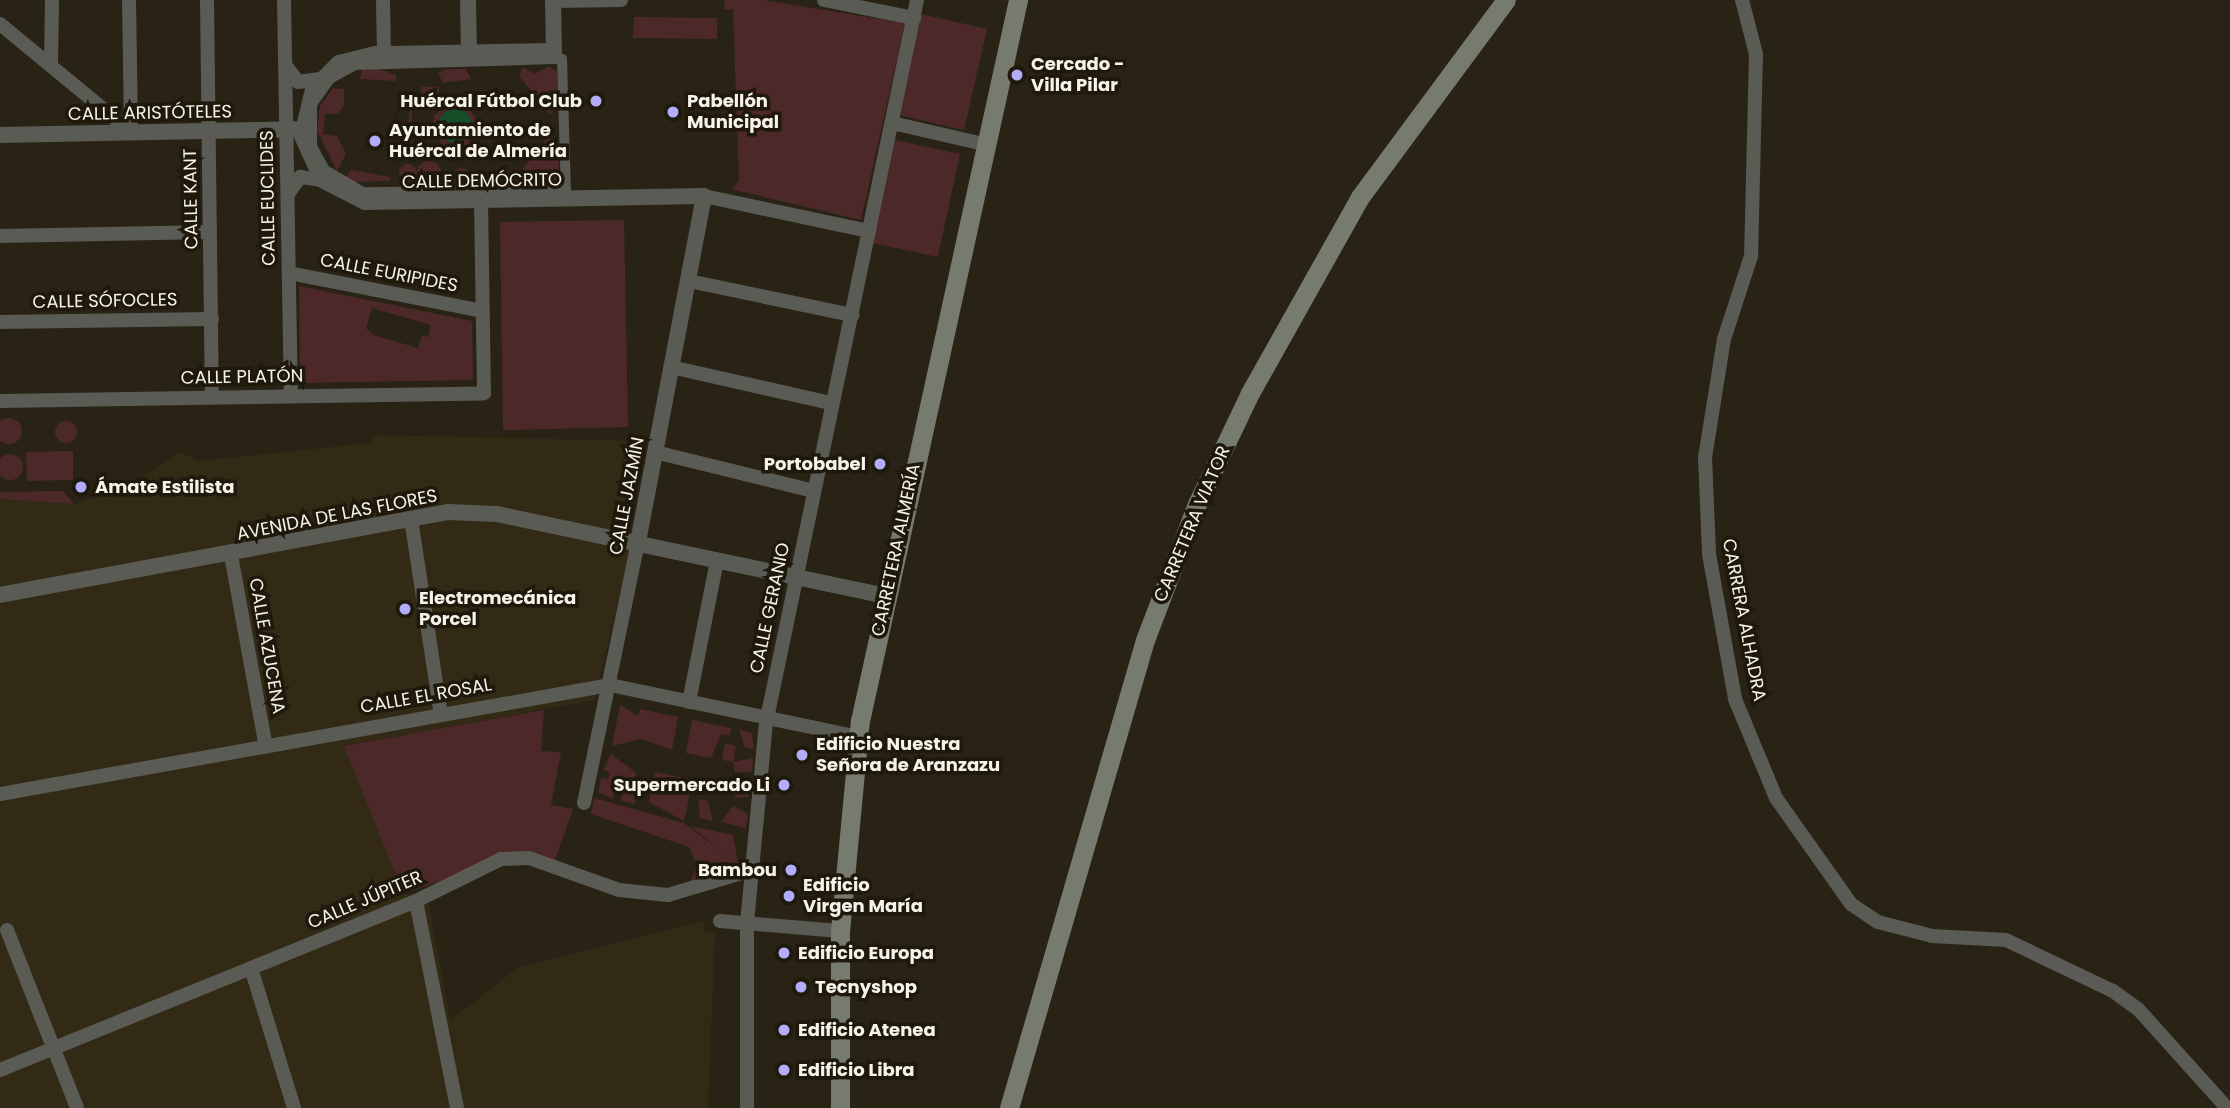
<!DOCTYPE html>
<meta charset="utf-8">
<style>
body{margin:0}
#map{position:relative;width:2230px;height:1108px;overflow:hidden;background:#292315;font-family:Poppins,sans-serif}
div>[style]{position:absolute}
.built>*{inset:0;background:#332a16}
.green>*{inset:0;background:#4c2928}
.round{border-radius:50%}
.water>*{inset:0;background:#154e28}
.pedestrian>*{height:10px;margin:-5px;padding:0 5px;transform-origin:5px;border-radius:5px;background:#595b54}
.minor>*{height:14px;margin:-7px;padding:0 7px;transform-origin:7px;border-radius:7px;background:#595b54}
.tertiary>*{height:16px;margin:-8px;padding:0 8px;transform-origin:8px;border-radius:8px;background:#595b54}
.secondary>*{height:19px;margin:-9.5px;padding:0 9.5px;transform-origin:9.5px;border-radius:9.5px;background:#777a6f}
.dots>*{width:19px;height:19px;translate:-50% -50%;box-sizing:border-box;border:4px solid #1f190c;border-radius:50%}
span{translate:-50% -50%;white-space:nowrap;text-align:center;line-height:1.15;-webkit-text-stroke:7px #1f190c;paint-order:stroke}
.poi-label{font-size:18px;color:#f7f3ea;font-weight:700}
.left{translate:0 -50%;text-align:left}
.right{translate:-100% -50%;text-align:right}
.street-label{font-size:18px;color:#f7f3ea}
</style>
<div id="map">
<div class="built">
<i style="clip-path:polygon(375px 435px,642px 441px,624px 548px,630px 551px,594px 700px,345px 746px,403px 892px,429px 905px,450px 1020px,519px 967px,705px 920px,704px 931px,715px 932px,708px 1108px,0 1108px,0 499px,76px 504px,129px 485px,180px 452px,200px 461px,369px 443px)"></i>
</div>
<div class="green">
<i style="clip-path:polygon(725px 0,763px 0,905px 23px,861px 220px,731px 189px,739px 181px,738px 151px,733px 9px,724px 9px)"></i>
<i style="clip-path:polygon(921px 14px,987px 29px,964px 130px,899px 115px)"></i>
<i style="clip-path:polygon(634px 17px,717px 18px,717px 39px,633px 38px)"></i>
<i style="clip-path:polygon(549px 66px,557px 72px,558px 108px,550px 114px,519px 76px,523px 67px,535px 74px)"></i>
<i style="clip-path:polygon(378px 69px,396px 75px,396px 81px,360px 79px,362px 70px)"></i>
<i style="clip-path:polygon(447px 69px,466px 69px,471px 79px,443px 83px,438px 73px)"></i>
<i style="clip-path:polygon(421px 87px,439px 87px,439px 101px,429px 102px,429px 111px,421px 111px)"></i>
<i style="clip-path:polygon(333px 88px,344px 89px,344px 105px,338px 114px,325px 114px,323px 134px,337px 136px,346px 154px,337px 171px,317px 130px,320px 106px)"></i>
<i style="clip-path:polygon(412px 93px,412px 150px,403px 159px,411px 100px)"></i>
<i style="clip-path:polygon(evenodd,450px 103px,467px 106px,479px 123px,476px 138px,462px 149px,446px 149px,432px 132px,434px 115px,450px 103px,461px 110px,472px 122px,463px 141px,452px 143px,446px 141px,461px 110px)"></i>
<i style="clip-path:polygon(547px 138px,558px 142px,559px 180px,525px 184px,522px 170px)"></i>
<i style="clip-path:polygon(895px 140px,960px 154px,938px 257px,873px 243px)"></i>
<i class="round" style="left:417px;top:161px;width:24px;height:24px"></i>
<i class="round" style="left:399px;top:164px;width:18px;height:18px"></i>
<i class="round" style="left:452px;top:168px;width:18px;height:18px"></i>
<i style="clip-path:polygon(351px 170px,390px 177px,390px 181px,356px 182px,346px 178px)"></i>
<i style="clip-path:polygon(624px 220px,628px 427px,503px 430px,500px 222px)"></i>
<i style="clip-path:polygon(evenodd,299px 286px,472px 321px,473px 380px,300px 383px,299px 286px,372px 308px,431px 325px,428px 337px,422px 336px,418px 348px,373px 335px,366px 328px,372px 308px)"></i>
<i class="round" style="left:-4px;top:418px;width:26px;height:26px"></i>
<i class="round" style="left:55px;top:421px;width:22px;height:22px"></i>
<i style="clip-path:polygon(73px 451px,73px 480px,27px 481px,26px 452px)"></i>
<i class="round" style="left:-3px;top:454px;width:26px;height:26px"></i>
<i style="clip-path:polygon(63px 491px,74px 504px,0 499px,0 492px)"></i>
<i style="clip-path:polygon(620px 705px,638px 716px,640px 709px,678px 717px,672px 750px,642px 739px,612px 746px)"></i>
<i style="clip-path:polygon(544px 710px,541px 751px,561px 752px,551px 805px,573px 809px,555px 860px,528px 854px,403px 893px,344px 746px)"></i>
<i style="clip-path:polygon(692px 720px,731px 728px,730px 735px,721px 734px,711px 758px,686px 753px)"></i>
<i style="clip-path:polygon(739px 730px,752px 733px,754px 749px,745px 747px)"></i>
<i style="clip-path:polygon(725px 743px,736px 746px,733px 762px,753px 758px,752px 772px,735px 772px,733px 762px,722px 760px)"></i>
<i style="clip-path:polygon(611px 754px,636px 773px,633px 785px,642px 787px,634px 804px,621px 801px,623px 792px,615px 790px,613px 799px,598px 792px,601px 778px,608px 779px,610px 772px,603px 770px)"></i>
<i style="clip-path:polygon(655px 772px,693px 780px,684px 821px,649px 802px)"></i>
<i style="clip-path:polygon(734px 780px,747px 783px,749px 797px,735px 798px,736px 789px,728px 788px)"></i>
<i style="clip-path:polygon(594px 798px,684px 823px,723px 853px,691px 826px,733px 835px,739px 867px,689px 884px,697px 865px,689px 847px,591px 814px)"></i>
<i style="clip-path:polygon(698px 799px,708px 801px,713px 821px,700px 818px)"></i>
<i style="clip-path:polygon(733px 806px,748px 814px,746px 828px,721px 822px)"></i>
</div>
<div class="water">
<i class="round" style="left:438px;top:109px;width:34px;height:34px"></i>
</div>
<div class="pedestrian">
<i style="left:562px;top:59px;width:131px;rotate:88.3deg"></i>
<i style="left:566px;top:190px;width:203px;rotate:179.4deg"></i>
<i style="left:363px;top:192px;width:44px;rotate:-149.9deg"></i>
<i style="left:325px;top:170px;width:26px;rotate:-119deg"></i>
<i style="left:312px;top:147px;width:43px;rotate:-90deg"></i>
<i style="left:312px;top:104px;width:31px;rotate:-54deg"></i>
<i style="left:330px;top:79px;width:29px;rotate:-29deg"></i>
<i style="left:355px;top:65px;width:207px;rotate:-1.7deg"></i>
</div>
<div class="minor">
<i style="left:129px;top:0;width:132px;rotate:89.1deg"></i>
<i style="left:207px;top:0;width:397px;rotate:89.3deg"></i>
<i style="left:284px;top:0;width:396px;rotate:89deg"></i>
<i style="left:383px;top:0;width:54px;rotate:88.9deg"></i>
<i style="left:824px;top:0;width:92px;rotate:11.3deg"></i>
<i style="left:1742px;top:0;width:56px;rotate:75.5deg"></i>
<i style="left:1756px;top:54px;width:202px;rotate:91.4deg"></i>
<i style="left:1751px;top:256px;width:87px;rotate:108deg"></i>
<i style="left:1724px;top:339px;width:120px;rotate:99.1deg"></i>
<i style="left:1705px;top:457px;width:97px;rotate:87.6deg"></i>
<i style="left:1709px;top:554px;width:147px;rotate:79.8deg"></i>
<i style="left:1735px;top:699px;width:107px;rotate:67.5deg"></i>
<i style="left:1776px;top:798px;width:130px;rotate:54.7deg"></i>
<i style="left:1851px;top:904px;width:32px;rotate:34deg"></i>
<i style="left:1878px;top:922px;width:56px;rotate:14.5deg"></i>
<i style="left:1932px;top:936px;width:74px;rotate:3.1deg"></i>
<i style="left:2006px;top:940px;width:119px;rotate:25.5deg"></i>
<i style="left:2113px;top:991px;width:31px;rotate:36deg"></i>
<i style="left:2138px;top:1009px;width:133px;rotate:48deg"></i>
<i style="left:553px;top:1px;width:68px;rotate:-0.8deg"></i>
<i style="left:0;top:24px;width:170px;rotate:39.5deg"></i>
<i style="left:51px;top:64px;width:64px;rotate:-89.1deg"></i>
<i style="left:286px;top:66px;width:20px;rotate:53deg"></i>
<i style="left:298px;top:82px;width:22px;rotate:-8deg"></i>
<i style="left:892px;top:123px;width:94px;rotate:12.9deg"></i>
<i style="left:288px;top:194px;width:21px;rotate:-55deg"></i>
<i style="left:300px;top:177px;width:22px;rotate:8deg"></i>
<i style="left:704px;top:196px;width:169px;rotate:12deg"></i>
<i style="left:0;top:236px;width:210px;rotate:-1.1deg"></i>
<i style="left:289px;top:273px;width:197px;rotate:11.1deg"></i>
<i style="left:689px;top:281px;width:167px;rotate:11.8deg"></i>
<i style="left:0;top:322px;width:212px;rotate:-0.8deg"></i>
<i style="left:671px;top:367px;width:164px;rotate:12.7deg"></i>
<i style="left:0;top:401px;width:484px;rotate:-0.9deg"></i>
<i style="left:484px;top:393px;width:192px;rotate:-90.9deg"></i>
<i style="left:655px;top:452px;width:164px;rotate:13.8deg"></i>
<i style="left:411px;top:519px;width:197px;rotate:81.3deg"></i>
<i style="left:231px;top:555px;width:191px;rotate:79.7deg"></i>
<i style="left:689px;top:702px;width:145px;rotate:-78.8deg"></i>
<i style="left:0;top:794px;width:620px;rotate:-10.13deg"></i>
<i style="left:610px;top:685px;width:253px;rotate:11.8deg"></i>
<i style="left:584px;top:803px;width:266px;rotate:-78.3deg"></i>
<i style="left:416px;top:901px;width:211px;rotate:78.8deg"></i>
<i style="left:720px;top:921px;width:120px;rotate:4.8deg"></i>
<i style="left:7px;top:930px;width:191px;rotate:68.5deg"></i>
<i style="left:251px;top:968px;width:146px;rotate:72.9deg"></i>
<i style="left:0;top:1070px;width:449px;rotate:-22.1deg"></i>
<i style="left:416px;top:901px;width:95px;rotate:-26.3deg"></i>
<i style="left:501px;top:859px;width:28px;rotate:-2deg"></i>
<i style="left:529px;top:858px;width:96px;rotate:19.6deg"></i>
<i style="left:619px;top:890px;width:49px;rotate:5.8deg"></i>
<i style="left:668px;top:895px;width:88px;rotate:-16.6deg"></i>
<i style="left:747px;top:1108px;width:185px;rotate:-90deg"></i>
<i style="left:747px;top:923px;width:201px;rotate:-84.6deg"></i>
<i style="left:766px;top:723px;width:739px;rotate:-78.2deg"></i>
</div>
<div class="tertiary">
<i style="left:468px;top:0;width:52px;rotate:88.9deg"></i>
<i style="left:553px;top:0;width:51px;rotate:88.9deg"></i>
<i style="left:554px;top:51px;width:179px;rotate:179deg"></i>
<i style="left:375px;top:54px;width:37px;rotate:166deg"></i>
<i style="left:339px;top:63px;width:37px;rotate:135deg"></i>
<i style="left:313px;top:89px;width:48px;rotate:103.2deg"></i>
<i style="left:302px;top:136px;width:48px;rotate:65.6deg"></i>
<i style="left:322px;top:180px;width:48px;rotate:27.1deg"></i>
<i style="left:365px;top:202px;width:339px;rotate:-1deg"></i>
<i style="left:704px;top:196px;width:353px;rotate:100.8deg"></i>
<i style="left:0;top:135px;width:301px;rotate:-1.1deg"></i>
<i style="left:0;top:595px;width:456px;rotate:-10.5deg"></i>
<i style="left:448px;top:512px;width:49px;rotate:2.3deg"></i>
<i style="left:497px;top:514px;width:397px;rotate:11.9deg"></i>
</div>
<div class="secondary">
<i style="left:840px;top:1108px;width:177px;rotate:-90deg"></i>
<i style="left:840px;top:931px;width:211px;rotate:-84.6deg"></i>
<i style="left:860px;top:721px;width:738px;rotate:-77.64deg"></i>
<i style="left:1009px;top:1108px;width:487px;rotate:-73.8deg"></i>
<i style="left:1145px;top:640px;width:146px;rotate:-69.1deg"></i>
<i style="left:1197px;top:504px;width:123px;rotate:-64.5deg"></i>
<i style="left:1250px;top:393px;width:225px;rotate:-60.7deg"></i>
<i style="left:1360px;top:197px;width:245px;rotate:-53.5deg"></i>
</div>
<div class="dots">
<i style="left:1017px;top:75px;background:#b1adfa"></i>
<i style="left:596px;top:101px;background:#b1adfa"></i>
<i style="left:673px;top:112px;background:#b1adfa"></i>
<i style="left:375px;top:141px;background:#b1adfa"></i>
<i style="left:880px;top:464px;background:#b1adfa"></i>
<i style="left:81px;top:487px;background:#b1adfa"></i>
<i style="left:405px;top:609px;background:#b1adfa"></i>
<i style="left:802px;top:755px;background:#b1adfa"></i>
<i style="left:784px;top:785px;background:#b1adfa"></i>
<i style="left:791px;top:870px;background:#b1adfa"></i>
<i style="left:789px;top:896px;background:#b1adfa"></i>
<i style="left:784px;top:953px;background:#b1adfa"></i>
<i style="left:801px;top:987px;background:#b1adfa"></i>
<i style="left:784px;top:1030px;background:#b1adfa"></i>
<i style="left:784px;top:1070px;background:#b1adfa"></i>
</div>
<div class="poi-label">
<span class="left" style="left:1031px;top:75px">Cercado -<br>Villa Pilar</span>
<span class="right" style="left:582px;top:101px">Huércal Fútbol Club</span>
<span class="left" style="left:687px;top:112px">Pabellón<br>Municipal</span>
<span class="left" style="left:389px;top:141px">Ayuntamiento de<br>Huércal de Almería</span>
<span class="right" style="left:866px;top:464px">Portobabel</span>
<span class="left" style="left:95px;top:487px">Ámate Estilista</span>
<span class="left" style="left:419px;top:609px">Electromecánica<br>Porcel</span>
<span class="left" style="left:816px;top:755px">Edificio Nuestra<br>Señora de Aranzazu</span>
<span class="right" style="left:770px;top:785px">Supermercado Li</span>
<span class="right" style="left:777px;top:870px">Bambou</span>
<span class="left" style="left:803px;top:896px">Edificio<br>Virgen María</span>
<span class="left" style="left:798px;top:953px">Edificio Europa</span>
<span class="left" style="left:815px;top:987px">Tecnyshop</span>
<span class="left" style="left:798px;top:1030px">Edificio Atenea</span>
<span class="left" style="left:798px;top:1070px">Edificio Libra</span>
</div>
<div class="street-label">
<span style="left:150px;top:113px;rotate:-1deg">CALLE ARISTÓTELES</span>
<span style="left:482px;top:181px;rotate:-1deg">CALLE DEMÓCRITO</span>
<span style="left:268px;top:198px;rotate:-91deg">CALLE EUCLIDES</span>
<span style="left:191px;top:199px;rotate:-91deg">CALLE KANT</span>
<span style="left:389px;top:273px;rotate:11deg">CALLE EURIPIDES</span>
<span style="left:105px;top:301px;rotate:-1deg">CALLE SÓFOCLES</span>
<span style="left:242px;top:377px;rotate:-1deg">CALLE PLATÓN</span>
<span style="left:627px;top:496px;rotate:-79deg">CALLE JAZMÍN</span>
<span style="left:337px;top:515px;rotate:-11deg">AVENIDA DE LAS FLORES</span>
<span style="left:1192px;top:524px;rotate:-67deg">CARRETERA VIATOR</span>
<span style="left:896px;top:550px;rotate:-78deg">CARRETERA ALMERÍA</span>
<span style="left:770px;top:608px;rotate:-78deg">CALLE GERANIO</span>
<span style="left:1744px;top:620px;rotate:79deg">CARRERA ALHADRA</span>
<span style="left:267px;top:646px;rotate:80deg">CALLE AZUCENA</span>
<span style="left:426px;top:696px;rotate:-10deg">CALLE EL ROSAL</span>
<span style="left:365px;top:900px;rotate:-23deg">CALLE JÚPITER</span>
</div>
</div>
